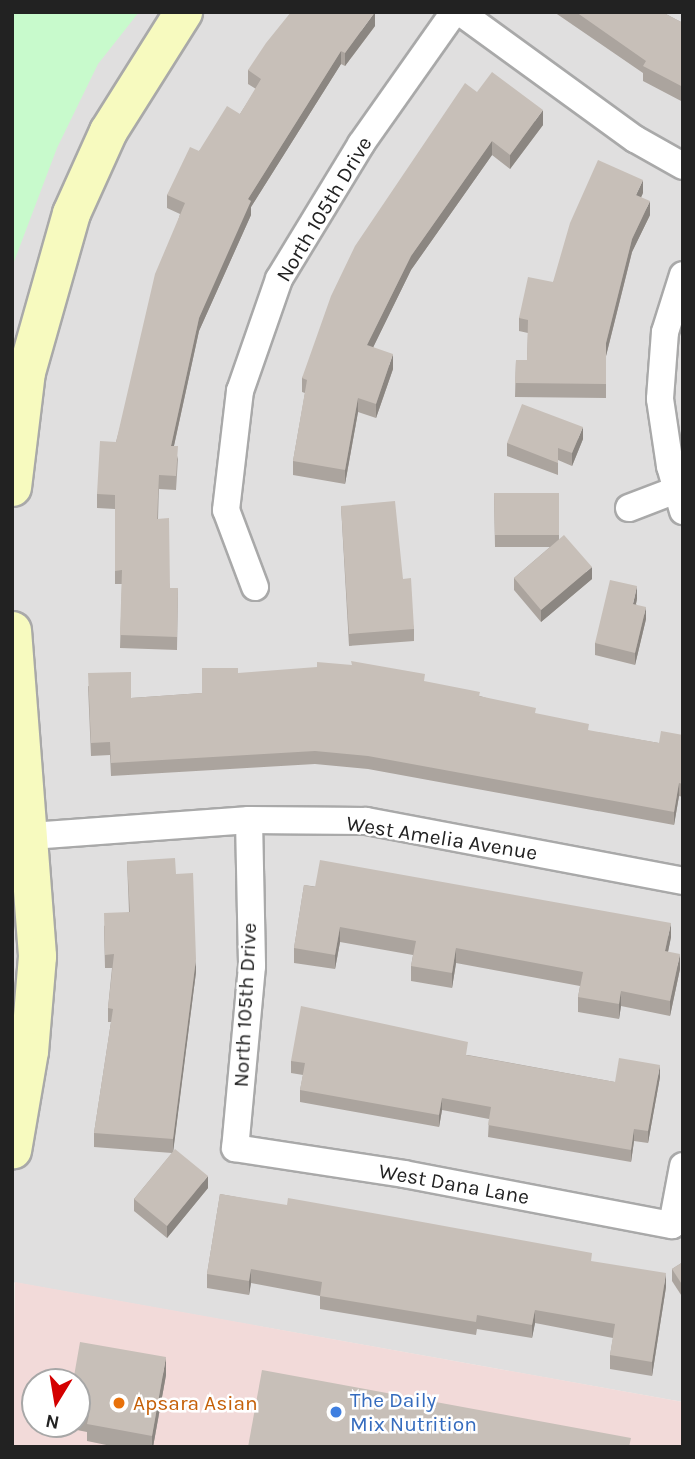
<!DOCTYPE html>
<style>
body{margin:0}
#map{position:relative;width:695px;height:1459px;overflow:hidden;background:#f2efe9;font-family:Karla,sans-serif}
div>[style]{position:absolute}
.residential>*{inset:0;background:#e0dfdf}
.commercial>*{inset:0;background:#f2dad9}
.park>*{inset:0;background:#c8facc}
.roads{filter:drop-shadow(2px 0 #a9a9a9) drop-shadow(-2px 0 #a9a9a9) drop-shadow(0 2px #a9a9a9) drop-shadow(0 -2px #a9a9a9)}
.street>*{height:26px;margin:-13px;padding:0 13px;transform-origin:13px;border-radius:13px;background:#fff}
.secondary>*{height:37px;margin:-18.5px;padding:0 18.5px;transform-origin:18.5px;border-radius:18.5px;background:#f7fabf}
.wall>*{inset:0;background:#aba49e}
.shaded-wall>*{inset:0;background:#8b8681}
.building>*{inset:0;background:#c7bfb8}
.dots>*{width:19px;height:19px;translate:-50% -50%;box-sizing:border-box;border:4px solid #fff;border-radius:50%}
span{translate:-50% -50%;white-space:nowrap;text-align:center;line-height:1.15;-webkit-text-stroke:5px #fff;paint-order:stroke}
.street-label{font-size:21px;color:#222}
.shop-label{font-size:21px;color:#366cbe}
.left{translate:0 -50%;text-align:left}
.food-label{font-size:21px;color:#c56008}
.frame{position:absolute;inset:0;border:14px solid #222;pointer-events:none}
.north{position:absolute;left:21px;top:1368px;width:70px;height:70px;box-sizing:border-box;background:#fff;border:2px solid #a7a7a7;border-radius:50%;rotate:191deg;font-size:19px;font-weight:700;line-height:28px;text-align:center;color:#222}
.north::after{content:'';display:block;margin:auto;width:24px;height:32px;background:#d40000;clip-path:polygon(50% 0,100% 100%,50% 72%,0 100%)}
</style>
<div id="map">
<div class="residential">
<i style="clip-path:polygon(12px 12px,683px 12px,683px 1402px,12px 1282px)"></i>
</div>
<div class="commercial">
<i style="clip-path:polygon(evenodd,15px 1282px,683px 1402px,683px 1447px,12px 1447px,15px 1282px,35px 1382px,77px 1382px,77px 1424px,35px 1424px,35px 1382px)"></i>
</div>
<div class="park">
<i style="clip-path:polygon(12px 12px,139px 12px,98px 64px,57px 148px,12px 267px)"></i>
</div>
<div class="roads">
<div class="street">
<i style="left:460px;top:12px;width:216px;rotate:36deg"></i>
<i style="left:635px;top:139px;width:55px;rotate:29.4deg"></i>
<i style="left:683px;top:275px;width:60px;rotate:107.5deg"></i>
<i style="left:665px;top:332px;width:67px;rotate:94.3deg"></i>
<i style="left:660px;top:399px;width:68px;rotate:81.5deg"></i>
<i style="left:670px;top:466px;width:47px;rotate:73.9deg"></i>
<i style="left:629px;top:508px;width:50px;rotate:-21deg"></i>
<i style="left:255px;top:587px;width:82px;rotate:-110.6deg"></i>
<i style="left:226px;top:510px;width:120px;rotate:-83.3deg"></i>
<i style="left:240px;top:391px;width:119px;rotate:-70.8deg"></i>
<i style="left:279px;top:279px;width:158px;rotate:-58.7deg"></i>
<i style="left:361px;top:144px;width:161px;rotate:-54.8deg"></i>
<i style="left:249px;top:820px;width:146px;rotate:88.8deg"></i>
<i style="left:252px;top:966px;width:183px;rotate:95.3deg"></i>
<i style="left:235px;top:1148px;width:171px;rotate:8.7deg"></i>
<i style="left:404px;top:1174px;width:273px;rotate:10.8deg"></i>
<i style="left:672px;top:1225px;width:60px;rotate:-79.4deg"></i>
<i style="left:31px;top:836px;width:219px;rotate:-4.2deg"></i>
<i style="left:249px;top:820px;width:117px;rotate:0.5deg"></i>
<i style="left:366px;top:821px;width:323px;rotate:10.7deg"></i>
</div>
<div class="secondary">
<i style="left:12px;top:487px;width:116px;rotate:-83.1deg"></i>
<i style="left:26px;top:372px;width:165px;rotate:-74.2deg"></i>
<i style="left:71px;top:213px;width:90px;rotate:-65.7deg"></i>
<i style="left:108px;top:131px;width:141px;rotate:-57.8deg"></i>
<i style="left:12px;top:630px;width:327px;rotate:85.6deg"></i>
<i style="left:37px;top:956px;width:95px;rotate:94.8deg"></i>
<i style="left:29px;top:1051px;width:100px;rotate:99.7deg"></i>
</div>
</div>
<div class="wall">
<i style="clip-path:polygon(554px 12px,662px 12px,683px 23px,683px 102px,643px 81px,643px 73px)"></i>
<i style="clip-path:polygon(375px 26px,345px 66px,341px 64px,251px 207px,251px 215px,199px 331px,174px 446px,178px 459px,176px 490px,159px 489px,158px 519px,170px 588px,178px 588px,177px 650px,120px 648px,122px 584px,115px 584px,115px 509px,97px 508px,97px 494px,116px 442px,180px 214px,167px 208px,167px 195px,199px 151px,240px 114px,256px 89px,248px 84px,248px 70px)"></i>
<i style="clip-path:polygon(477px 92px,543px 125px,510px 169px,492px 155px,411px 270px,373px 347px,393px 369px,376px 418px,358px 412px,345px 484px,293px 475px,293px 461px,305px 393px,302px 392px,302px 378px)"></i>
<i style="clip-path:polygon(643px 193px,641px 197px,650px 215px,632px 252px,606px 356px,606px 398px,515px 397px,516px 360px,527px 360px,528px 333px,519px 331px,519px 318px,553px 282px)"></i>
<i style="clip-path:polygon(583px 439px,572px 466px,558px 460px,558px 475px,507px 456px,507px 443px)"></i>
<i style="clip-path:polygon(494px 493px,559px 493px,559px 540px,592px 579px,541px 622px,514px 590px,514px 578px,550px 547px,495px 547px)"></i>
<i style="clip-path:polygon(341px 506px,403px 579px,414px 629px,414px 641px,349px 646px)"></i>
<i style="clip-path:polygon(637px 599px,636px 604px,646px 619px,635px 665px,595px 655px,595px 643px)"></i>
<i style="clip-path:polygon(238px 673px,425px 682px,480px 696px,589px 731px,659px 743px,683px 735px,683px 797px,679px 796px,674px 825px,368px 769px,315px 764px,111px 776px,110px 755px,91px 756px,88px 686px,131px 698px,202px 693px)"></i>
<i style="clip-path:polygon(127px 861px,176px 874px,196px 972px,173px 1151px,208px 1188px,167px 1238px,134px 1211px,134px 1199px,172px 1153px,94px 1147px,94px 1133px,111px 1022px,108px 1022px,108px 1008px,112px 968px,105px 968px,104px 926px,129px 912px)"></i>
<i style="clip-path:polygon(304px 885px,671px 937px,668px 952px,680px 969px,670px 1016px,621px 1006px,619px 1019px,578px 1012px,578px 997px,580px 986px,456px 963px,452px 988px,411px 981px,411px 966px,413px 955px,340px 942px,335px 969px,294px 963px,294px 948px)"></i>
<i style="clip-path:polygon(468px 1055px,615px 1082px,660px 1077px,648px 1143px,634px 1141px,631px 1162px,488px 1137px,489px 1119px,442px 1110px,439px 1127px,300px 1102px,300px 1090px,303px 1075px,291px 1073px,291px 1061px)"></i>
<i style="clip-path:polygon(220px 1194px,592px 1262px,666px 1287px,652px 1376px,610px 1369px,610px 1355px,613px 1338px,535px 1323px,532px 1338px,477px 1329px,476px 1335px,320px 1309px,320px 1296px,251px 1283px,249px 1295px,207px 1288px,207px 1274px)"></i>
<i style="clip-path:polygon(683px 1262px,683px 1298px,672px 1281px,672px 1269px)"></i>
<i style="clip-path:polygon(166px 1375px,153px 1447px,116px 1447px,87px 1441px,87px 1432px,67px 1428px,67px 1424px,77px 1424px,77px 1382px)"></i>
</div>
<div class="shaded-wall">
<i style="clip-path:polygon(375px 12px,375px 26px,345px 66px,345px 53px)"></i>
<i style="clip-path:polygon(341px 51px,341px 64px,251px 207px,251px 215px,199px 331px,171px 459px,171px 446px,199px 318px,248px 199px)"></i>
<i style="clip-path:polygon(543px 110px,543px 125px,510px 169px,510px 155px)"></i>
<i style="clip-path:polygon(492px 141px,492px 155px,411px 270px,367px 360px,367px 345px,411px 256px)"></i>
<i style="clip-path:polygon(643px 180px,643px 193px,636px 208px,636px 195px)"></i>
<i style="clip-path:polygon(650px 201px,650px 215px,632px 252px,606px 356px,606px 398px,606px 343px,632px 239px)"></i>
<i style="clip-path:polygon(393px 354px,393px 369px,376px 418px,376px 404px)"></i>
<i style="clip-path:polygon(358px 398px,358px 412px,345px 484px,345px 470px)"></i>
<i style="clip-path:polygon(583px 427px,583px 439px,572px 466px,572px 453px)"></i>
<i style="clip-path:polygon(592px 567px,592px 579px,541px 622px,541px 610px)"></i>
<i style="clip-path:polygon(637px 586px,637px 599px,633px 616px,633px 604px)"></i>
<i style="clip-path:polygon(646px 607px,646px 619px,635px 665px,635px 653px)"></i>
<i style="clip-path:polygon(679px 783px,679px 796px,674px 825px,674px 812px)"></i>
<i style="clip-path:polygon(671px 923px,671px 937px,665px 966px,665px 951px)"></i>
<i style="clip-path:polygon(340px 927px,340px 942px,335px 969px,335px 955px)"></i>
<i style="clip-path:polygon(456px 948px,456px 963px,452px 988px,452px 973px)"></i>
<i style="clip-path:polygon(680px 954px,680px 969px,670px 1016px,670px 1001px)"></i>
<i style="clip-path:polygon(196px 959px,196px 972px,173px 1153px,173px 1139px)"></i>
<i style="clip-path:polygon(621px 991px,621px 1006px,619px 1019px,619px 1004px)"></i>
<i style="clip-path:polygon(660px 1065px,660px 1077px,648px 1143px,648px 1131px)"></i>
<i style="clip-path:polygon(442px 1098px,442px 1110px,439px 1127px,439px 1115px)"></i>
<i style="clip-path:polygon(634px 1129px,634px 1141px,631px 1162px,631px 1150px)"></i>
<i style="clip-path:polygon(208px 1176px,208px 1188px,167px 1238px,167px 1226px)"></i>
<i style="clip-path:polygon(251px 1269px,251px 1283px,249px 1295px,249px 1281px)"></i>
<i style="clip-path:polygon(666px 1273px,666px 1287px,652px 1376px,652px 1362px)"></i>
<i style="clip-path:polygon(535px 1310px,535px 1323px,532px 1338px,532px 1325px)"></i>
<i style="clip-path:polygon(166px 1357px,166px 1375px,153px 1447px,152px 1447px,152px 1436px)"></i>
</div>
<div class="building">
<i style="clip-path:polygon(291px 12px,375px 12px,345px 53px,341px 51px,248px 199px,251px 201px,199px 318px,171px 446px,178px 446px,176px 476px,159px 475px,157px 519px,169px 518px,170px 588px,178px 588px,177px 637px,120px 635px,122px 570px,115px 571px,115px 495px,97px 494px,100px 441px,116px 442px,155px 274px,185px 203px,167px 195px,190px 147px,199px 151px,227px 106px,240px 114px,261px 79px,248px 70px,266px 43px)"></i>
<i style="clip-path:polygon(576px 12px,662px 12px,683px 23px,683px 87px,643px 66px,646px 61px)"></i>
<i style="clip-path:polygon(492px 72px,543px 110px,510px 155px,492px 141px,411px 256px,367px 345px,393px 354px,376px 404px,358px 398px,345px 470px,293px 461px,307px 380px,302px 378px,331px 296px,355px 246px,465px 83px,477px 92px)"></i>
<i style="clip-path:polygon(598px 160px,643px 180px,636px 195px,650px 201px,632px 239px,606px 343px,606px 384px,515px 383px,516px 360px,527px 360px,528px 320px,519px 318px,528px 277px,553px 282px,570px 223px)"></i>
<i style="clip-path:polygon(522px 404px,583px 427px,572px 453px,558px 448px,558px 463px,507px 443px)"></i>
<i style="clip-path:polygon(494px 493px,559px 493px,559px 535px,495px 535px)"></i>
<i style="clip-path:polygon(395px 501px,403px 579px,411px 578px,414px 629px,349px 634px,341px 506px)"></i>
<i style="clip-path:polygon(564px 535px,592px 567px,541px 610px,514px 578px)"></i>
<i style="clip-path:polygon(610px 580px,637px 586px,633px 604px,646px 607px,635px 653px,595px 643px)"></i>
<i style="clip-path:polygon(351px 661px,425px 674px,424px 681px,480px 692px,479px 696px,536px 708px,535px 713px,589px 724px,588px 730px,659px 743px,661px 731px,683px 735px,683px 784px,679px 783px,674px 812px,368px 756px,315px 751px,111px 763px,110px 742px,91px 743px,88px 673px,131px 672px,131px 698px,202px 693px,202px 668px,238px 668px,238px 673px,317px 667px,317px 662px,352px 665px)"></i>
<i style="clip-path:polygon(175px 858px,176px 874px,193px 873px,196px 959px,173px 1139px,94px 1133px,113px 1009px,108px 1008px,114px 954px,105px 955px,104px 913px,130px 912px,127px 861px)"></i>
<i style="clip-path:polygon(320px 860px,671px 923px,665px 951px,680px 954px,670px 1001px,621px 991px,619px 1004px,578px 997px,583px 972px,456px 948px,452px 973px,411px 966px,416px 941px,340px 927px,335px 955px,294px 948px,304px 885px,315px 887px)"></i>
<i style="clip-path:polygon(301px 1006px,468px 1042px,466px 1055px,615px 1082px,619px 1058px,660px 1065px,648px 1131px,634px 1129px,631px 1150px,488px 1125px,491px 1107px,442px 1098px,439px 1115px,300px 1090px,305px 1063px,291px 1061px)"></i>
<i style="clip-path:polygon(175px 1149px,208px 1176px,167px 1226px,134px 1199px)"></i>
<i style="clip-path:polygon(220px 1194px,287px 1205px,288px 1198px,395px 1217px,592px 1253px,591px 1261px,666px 1273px,652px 1362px,610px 1355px,615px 1324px,535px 1310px,532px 1325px,477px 1315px,476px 1322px,320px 1296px,322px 1282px,251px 1269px,249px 1281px,207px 1274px)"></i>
<i style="clip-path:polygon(683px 1262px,683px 1286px,672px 1269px)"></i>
<i style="clip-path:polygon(80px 1342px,166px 1357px,152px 1436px,87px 1424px,89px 1415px,77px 1412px,77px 1382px,73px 1382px)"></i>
<i style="clip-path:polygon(262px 1370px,631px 1438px,629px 1447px,248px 1447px)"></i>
</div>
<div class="dots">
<i style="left:119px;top:1403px;background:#e8710a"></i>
<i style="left:336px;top:1412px;background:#3f7fe0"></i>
</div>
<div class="street-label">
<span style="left:324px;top:209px;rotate:-59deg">North 105th Drive</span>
<span style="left:442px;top:838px;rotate:9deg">West Amelia Avenue</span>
<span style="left:245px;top:1005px;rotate:-87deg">North 105th Drive</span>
<span style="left:454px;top:1184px;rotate:10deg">West Dana Lane</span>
</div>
<div class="shop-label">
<span class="left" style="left:350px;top:1412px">The Daily<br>Mix Nutrition</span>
</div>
<div class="food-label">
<span class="left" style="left:133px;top:1403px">Apsara Asian</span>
</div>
<div class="frame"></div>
<div class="north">N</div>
</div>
